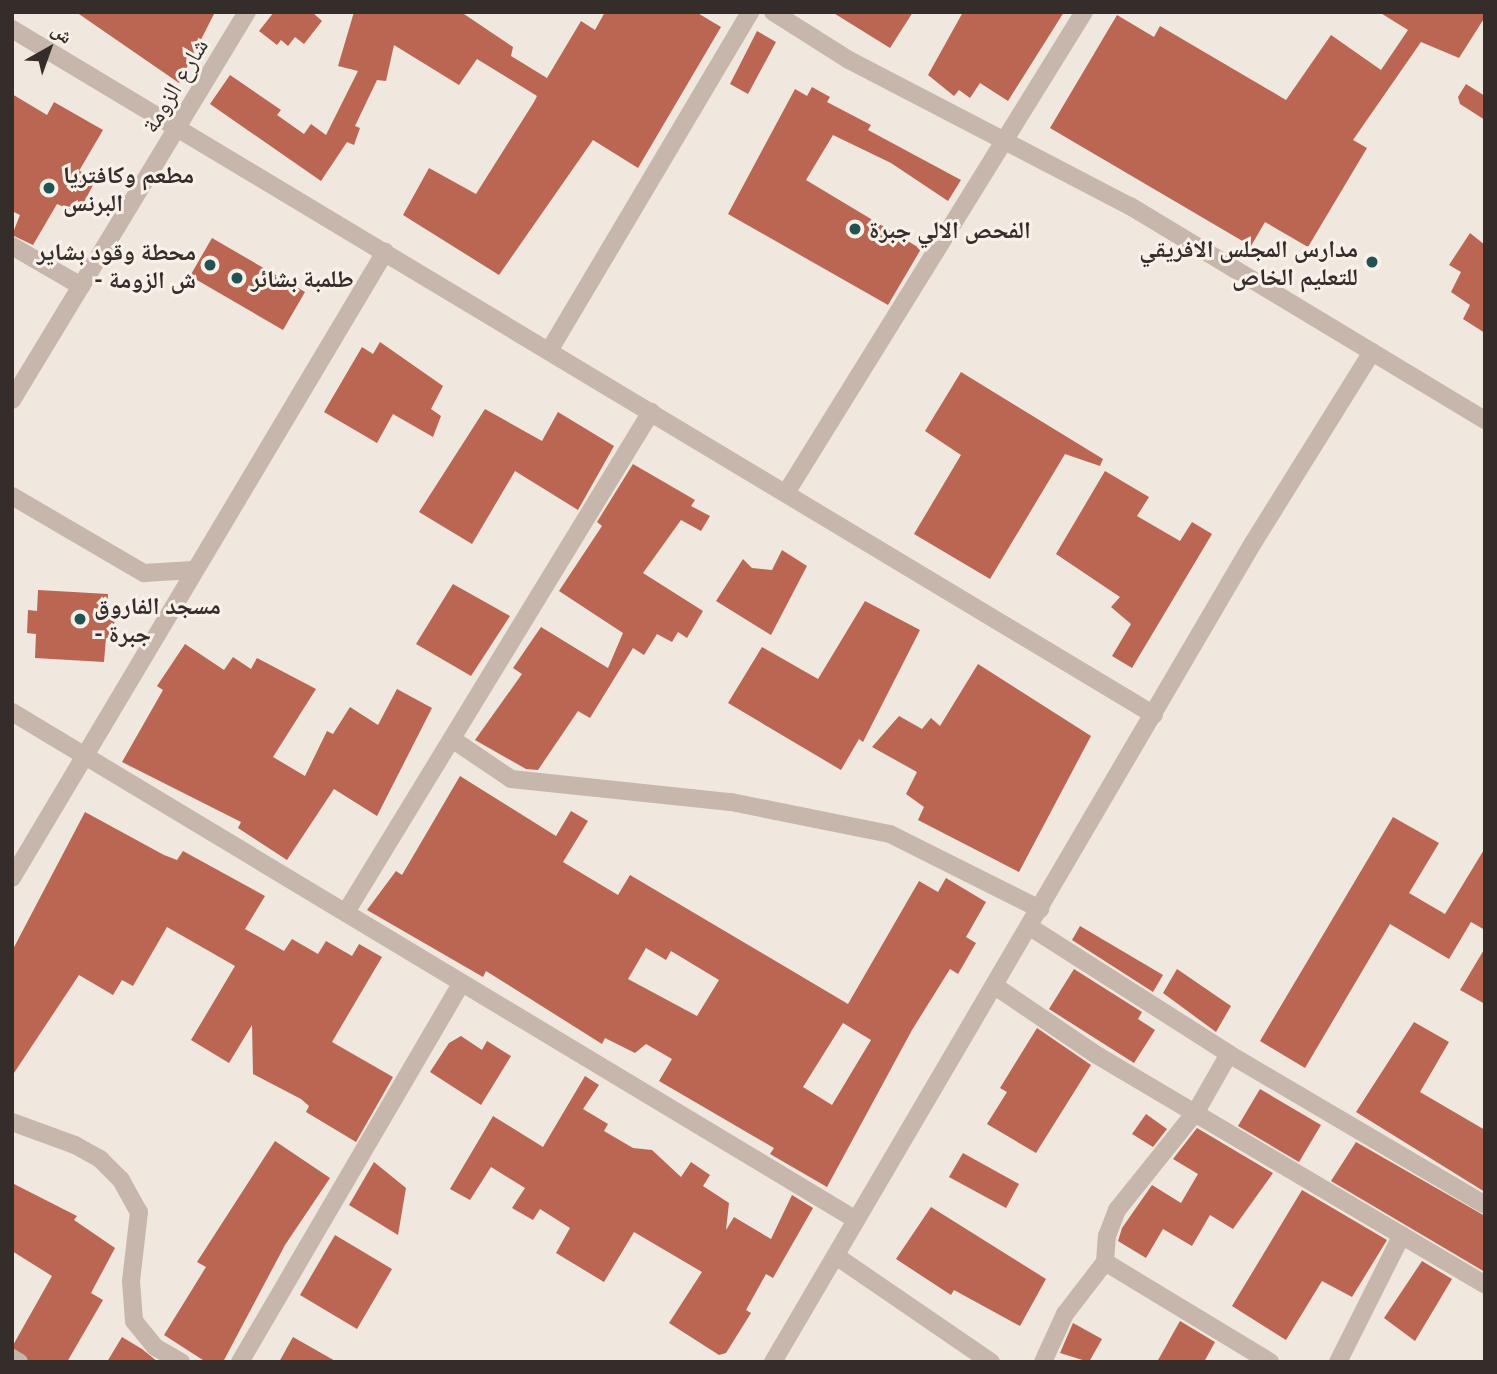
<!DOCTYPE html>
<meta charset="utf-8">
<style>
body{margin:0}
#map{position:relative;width:1497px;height:1374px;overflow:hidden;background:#f0e7de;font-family:Lato,"Noto Naskh Arabic",sans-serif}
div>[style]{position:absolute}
.building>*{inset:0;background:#ba6652}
.minor>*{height:18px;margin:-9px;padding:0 9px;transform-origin:9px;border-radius:9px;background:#c7b6ab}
.dots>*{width:19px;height:19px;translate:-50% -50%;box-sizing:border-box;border:4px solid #f8f1ea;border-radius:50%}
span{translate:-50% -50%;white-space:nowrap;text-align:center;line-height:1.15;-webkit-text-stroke:6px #f8f1ea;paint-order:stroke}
.street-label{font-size:24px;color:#352d2a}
.poi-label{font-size:24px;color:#352d2a;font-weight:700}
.left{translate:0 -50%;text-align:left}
.right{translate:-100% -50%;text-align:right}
.frame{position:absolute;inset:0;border:14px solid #352d2a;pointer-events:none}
.north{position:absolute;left:14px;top:14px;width:70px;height:70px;-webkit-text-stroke:5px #f8f1ea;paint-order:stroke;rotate:40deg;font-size:19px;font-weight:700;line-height:28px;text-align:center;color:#352d2a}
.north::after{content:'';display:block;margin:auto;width:24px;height:32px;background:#352d2a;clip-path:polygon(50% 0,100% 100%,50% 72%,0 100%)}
</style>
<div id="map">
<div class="building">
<i style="clip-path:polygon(76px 12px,215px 12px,179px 83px)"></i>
<i style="clip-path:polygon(274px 12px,312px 12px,322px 21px,304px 44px,295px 37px,288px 46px,281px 40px,277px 45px,259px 31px)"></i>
<i style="clip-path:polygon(354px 12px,461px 12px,513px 47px,511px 56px,547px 78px,581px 21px,595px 30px,605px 12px,696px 12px,721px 27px,638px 168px,593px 140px,499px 275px,403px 215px,429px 168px,476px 194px,534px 102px,537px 96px,477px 59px,459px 85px,394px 45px,386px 81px,377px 80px,355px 126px,360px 128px,354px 145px,347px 142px,321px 181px,210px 104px,230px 75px,281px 110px,277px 115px,304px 134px,311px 124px,326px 135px,358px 71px,338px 66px)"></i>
<i style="clip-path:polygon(832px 12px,913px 12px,890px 48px)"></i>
<i style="clip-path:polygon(963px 12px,1064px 12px,1008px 101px,980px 83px,970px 98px,959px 90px,954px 96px,928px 75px)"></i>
<i style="clip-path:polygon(1379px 12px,1485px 12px,1485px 17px,1459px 58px,1421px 42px,1353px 140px,1367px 148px,1308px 247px,1265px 222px,1251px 246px,1050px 128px,1117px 15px,1154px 37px,1160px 26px,1286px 100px,1331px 35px,1381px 70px,1408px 30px)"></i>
<i style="clip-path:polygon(757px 31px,776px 42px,748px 94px,730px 84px)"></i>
<i style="clip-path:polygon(1466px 84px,1485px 96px,1485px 120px,1460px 104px,1458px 97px)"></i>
<i style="clip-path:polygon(812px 87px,830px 97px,827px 102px,871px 125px,868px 130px,961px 180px,948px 201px,891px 163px,833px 135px,806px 180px,921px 249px,888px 305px,728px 214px,795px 89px,807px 96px)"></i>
<i style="clip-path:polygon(12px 94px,47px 115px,54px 102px,103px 130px,79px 171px,98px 176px,78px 213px,57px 204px,33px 245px,12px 235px,20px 215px,12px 211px)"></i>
<i style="clip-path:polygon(1470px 233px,1485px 245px,1485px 333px,1463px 319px,1470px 305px,1451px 292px,1461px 272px,1449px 265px)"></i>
<i style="clip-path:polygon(212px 238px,305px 292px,283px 330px,190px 276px)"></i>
<i style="clip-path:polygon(380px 342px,443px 386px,431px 409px,441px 416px,433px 437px,393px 414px,377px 443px,324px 412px,362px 347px,373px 354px)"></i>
<i style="clip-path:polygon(961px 372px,1103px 459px,1100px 466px,1065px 454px,990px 579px,914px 534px,961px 455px,925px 431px)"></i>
<i style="clip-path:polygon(485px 409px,542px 441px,558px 412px,614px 446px,578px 510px,515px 471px,472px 544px,419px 512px)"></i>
<i style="clip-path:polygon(633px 464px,695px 500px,691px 506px,710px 516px,701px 531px,681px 520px,643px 573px,703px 611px,687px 638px,678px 632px,672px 642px,657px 634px,644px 655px,633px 648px,590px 718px,578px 711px,538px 770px,526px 769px,475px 740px,522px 674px,513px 668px,541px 627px,608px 668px,623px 633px,559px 591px,602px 526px,597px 522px)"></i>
<i style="clip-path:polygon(1105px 471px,1149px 497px,1137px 516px,1180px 541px,1192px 522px,1212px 534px,1132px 668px,1112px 656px,1131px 624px,1111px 607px,1120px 597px,1056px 554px)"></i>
<i style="clip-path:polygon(782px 550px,807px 566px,771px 635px,716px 601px,743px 559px,752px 568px,772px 570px)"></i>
<i style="clip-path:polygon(453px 584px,510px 616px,471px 676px,416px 644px)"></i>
<i style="clip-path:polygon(38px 590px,108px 594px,107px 615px,115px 616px,114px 639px,106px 638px,104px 662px,35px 658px,36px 634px,27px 633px,28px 610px,37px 611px)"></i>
<i style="clip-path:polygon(865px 601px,920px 630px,863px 742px,859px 739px,841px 770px,728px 703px,762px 647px,818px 679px)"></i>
<i style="clip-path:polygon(185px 644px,224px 670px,233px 657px,251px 669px,257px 658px,316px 689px,273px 757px,305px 776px,327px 731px,333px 734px,350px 707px,378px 725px,397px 689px,432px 708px,377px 816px,334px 789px,287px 860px,238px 828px,241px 822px,122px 762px,163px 690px,157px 686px)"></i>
<i style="clip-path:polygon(978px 664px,1091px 736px,1019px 872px,918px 820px,924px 807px,906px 794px,917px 772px,872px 747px,899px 716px,922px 729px,931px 718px,940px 726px)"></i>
<i style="clip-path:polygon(evenodd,460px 776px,556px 836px,571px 811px,588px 821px,563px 862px,618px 895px,630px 875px,848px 1004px,919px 881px,938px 892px,946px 878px,986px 902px,966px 937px,976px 943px,958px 974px,950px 969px,912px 1030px,827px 1187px,770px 1154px,774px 1148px,659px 1081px,672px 1059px,646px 1044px,635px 1053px,605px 1038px,602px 1044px,486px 971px,483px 977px,367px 910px,396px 871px,402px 875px,460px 776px,646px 948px,666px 960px,671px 951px,719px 980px,697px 1016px,628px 979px,646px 948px,460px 776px,843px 1023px,871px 1040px,832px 1105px,803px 1087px,843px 1023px)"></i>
<i style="clip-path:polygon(85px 812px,164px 855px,177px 860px,183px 851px,265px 896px,245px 929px,284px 951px,292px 939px,318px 954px,326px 941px,352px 956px,359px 944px,382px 957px,332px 1042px,393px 1077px,356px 1142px,306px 1112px,309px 1106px,301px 1099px,253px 1074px,252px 1025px,229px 1063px,191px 1040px,235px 966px,167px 927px,133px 986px,122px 980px,113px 995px,79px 975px,12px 1076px,12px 951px)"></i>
<i style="clip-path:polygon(1393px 817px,1439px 843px,1409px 893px,1445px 914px,1485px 848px,1485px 930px,1471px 922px,1449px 959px,1390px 924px,1305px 1068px,1260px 1041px)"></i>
<i style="clip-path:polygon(1080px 926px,1163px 975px,1153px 992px,1072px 940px)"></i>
<i style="clip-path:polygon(1485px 948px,1485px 1004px,1460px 990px)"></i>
<i style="clip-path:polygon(1074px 969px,1142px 1012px,1138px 1019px,1155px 1030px,1134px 1063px,1049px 1009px)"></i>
<i style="clip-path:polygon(1177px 969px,1231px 1006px,1216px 1032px,1163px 993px)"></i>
<i style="clip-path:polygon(1414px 1022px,1449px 1042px,1420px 1092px,1485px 1130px,1485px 1192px,1356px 1112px)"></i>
<i style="clip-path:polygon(1037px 1028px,1091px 1065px,1036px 1153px,987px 1124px,1007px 1092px,1000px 1088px)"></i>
<i style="clip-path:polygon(461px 1036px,482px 1050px,487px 1041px,511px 1056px,481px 1105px,430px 1072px,449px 1043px)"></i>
<i style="clip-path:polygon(585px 1076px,599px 1085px,583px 1109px,608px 1124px,604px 1131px,633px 1148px,652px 1150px,681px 1177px,691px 1162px,710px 1175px,703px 1186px,729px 1203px,726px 1230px,734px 1217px,771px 1239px,792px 1195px,813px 1208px,773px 1278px,766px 1274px,746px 1310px,751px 1313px,726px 1353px,719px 1355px,669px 1323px,702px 1272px,634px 1232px,604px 1282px,556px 1253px,570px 1228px,540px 1209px,533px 1220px,512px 1208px,525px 1188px,491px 1167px,470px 1200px,450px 1189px,493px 1116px,543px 1147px)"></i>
<i style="clip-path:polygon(1260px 1089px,1321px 1125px,1299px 1162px,1238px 1126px)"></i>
<i style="clip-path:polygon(1146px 1114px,1167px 1129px,1153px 1147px,1132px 1134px)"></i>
<i style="clip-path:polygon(1197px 1128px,1273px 1173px,1233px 1229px,1210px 1215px,1192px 1246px,1163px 1229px,1146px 1258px,1118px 1241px,1122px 1228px,1152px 1185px,1181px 1203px,1198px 1174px,1173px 1159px)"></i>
<i style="clip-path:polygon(275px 1141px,330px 1178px,285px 1245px,223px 1362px,206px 1362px,164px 1335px,206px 1267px,197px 1262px)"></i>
<i style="clip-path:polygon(1356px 1142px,1485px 1216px,1485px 1272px,1331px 1181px)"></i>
<i style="clip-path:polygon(963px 1153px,1019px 1184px,1006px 1208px,949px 1177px)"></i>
<i style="clip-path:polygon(374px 1162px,406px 1188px,398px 1235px,349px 1205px)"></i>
<i style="clip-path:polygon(12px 1183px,77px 1216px,74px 1220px,115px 1248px,91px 1293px,103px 1300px,67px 1362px,30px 1362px,12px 1347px,52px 1276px,12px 1251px)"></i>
<i style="clip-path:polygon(1302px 1190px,1387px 1240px,1352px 1297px,1322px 1281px,1286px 1340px,1232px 1306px)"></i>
<i style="clip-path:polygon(931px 1207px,1046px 1279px,1020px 1326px,954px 1290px,951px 1295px,896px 1259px)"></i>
<i style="clip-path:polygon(335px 1235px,392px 1269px,357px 1329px,300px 1295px)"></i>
<i style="clip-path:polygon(1422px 1261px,1452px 1279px,1415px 1341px,1384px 1318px)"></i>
<i style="clip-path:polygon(1180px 1321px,1215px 1342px,1204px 1362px,1157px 1362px)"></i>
<i style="clip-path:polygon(1073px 1323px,1102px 1339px,1089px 1362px,1060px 1353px)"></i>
<i style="clip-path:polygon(122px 1337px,142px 1349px,158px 1362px,107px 1362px)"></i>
<i style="clip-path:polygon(293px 1337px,337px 1362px,279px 1362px)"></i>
</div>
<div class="minor">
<i style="left:773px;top:12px;width:90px;rotate:32.3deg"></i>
<i style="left:849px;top:60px;width:317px;rotate:27.5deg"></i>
<i style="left:1130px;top:206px;width:415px;rotate:31.1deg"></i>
<i style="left:12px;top:29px;width:1332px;rotate:30.99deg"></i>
<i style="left:12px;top:246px;width:80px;rotate:30.1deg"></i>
<i style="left:549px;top:351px;width:394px;rotate:-59.3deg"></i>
<i style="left:12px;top:400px;width:454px;rotate:-58.8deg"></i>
<i style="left:786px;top:493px;width:566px;rotate:-58.22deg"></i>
<i style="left:12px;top:496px;width:153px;rotate:30.3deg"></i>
<i style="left:144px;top:573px;width:49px;rotate:-3.5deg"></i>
<i style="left:12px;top:712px;width:985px;rotate:31.04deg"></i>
<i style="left:452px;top:739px;width:71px;rotate:34.1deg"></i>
<i style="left:511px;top:779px;width:221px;rotate:6deg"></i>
<i style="left:731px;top:802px;width:162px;rotate:11.4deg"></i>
<i style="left:890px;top:834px;width:168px;rotate:26.6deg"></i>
<i style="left:12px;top:878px;width:729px;rotate:-59.21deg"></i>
<i style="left:346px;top:912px;width:586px;rotate:-58.62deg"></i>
<i style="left:1030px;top:927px;width:236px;rotate:32.5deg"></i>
<i style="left:1229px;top:1054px;width:297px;rotate:30.5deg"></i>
<i style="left:995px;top:986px;width:121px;rotate:34.2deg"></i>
<i style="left:1095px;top:1054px;width:453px;rotate:30.6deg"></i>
<i style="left:12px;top:1122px;width:67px;rotate:20.1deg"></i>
<i style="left:75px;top:1145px;width:29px;rotate:29deg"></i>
<i style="left:100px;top:1159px;width:30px;rotate:45deg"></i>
<i style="left:121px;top:1180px;width:37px;rotate:61deg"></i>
<i style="left:139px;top:1212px;width:69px;rotate:96.6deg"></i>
<i style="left:131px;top:1281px;width:40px;rotate:85.7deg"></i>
<i style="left:134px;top:1321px;width:33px;rotate:51deg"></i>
<i style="left:155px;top:1347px;width:30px;rotate:30deg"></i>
<i style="left:836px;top:1256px;width:188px;rotate:34.4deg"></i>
<i style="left:1105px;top:1262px;width:193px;rotate:31.2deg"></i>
<i style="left:12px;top:1358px;width:8px;rotate:30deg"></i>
<i style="left:240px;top:1362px;width:438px;rotate:-59.7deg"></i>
<i style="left:773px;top:1362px;width:949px;rotate:-59.63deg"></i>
<i style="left:1253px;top:543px;width:225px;rotate:-58.1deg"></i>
<i style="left:1043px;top:1362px;width:53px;rotate:-65.4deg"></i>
<i style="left:1065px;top:1314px;width:66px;rotate:-52.4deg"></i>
<i style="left:1105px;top:1262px;width:26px;rotate:-86deg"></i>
<i style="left:1107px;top:1236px;width:28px;rotate:-69deg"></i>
<i style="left:1117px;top:1210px;width:128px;rotate:-51.3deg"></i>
<i style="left:1197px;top:1110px;width:64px;rotate:-60.3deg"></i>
<i style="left:1338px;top:1362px;width:142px;rotate:-63.3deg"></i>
</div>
<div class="dots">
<i style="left:49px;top:188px;background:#235253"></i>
<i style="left:855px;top:229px;background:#235253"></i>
<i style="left:1372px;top:262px;background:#235253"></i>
<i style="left:210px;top:265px;background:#235253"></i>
<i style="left:237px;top:278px;background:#235253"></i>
<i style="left:80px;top:619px;background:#235253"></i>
</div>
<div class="street-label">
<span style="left:174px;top:85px;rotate:-59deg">شارع الزومة</span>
</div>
<div class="poi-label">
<span class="left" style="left:63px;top:188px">مطعم وكافتريا<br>البرنس</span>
<span class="left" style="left:869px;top:229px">الفحص الالي جبرة</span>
<span class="right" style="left:1358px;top:262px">مدارس المجلس الافريقي<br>للتعليم الخاص</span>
<span class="right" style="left:196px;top:265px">محطة وقود بشاير<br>- ش الزومة</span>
<span class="left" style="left:251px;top:278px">طلمبة بشائر</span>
<span class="left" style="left:94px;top:619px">مسجد الفاروق<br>- جبرة</span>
</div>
<div class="frame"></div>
<div class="north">ش</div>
</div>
